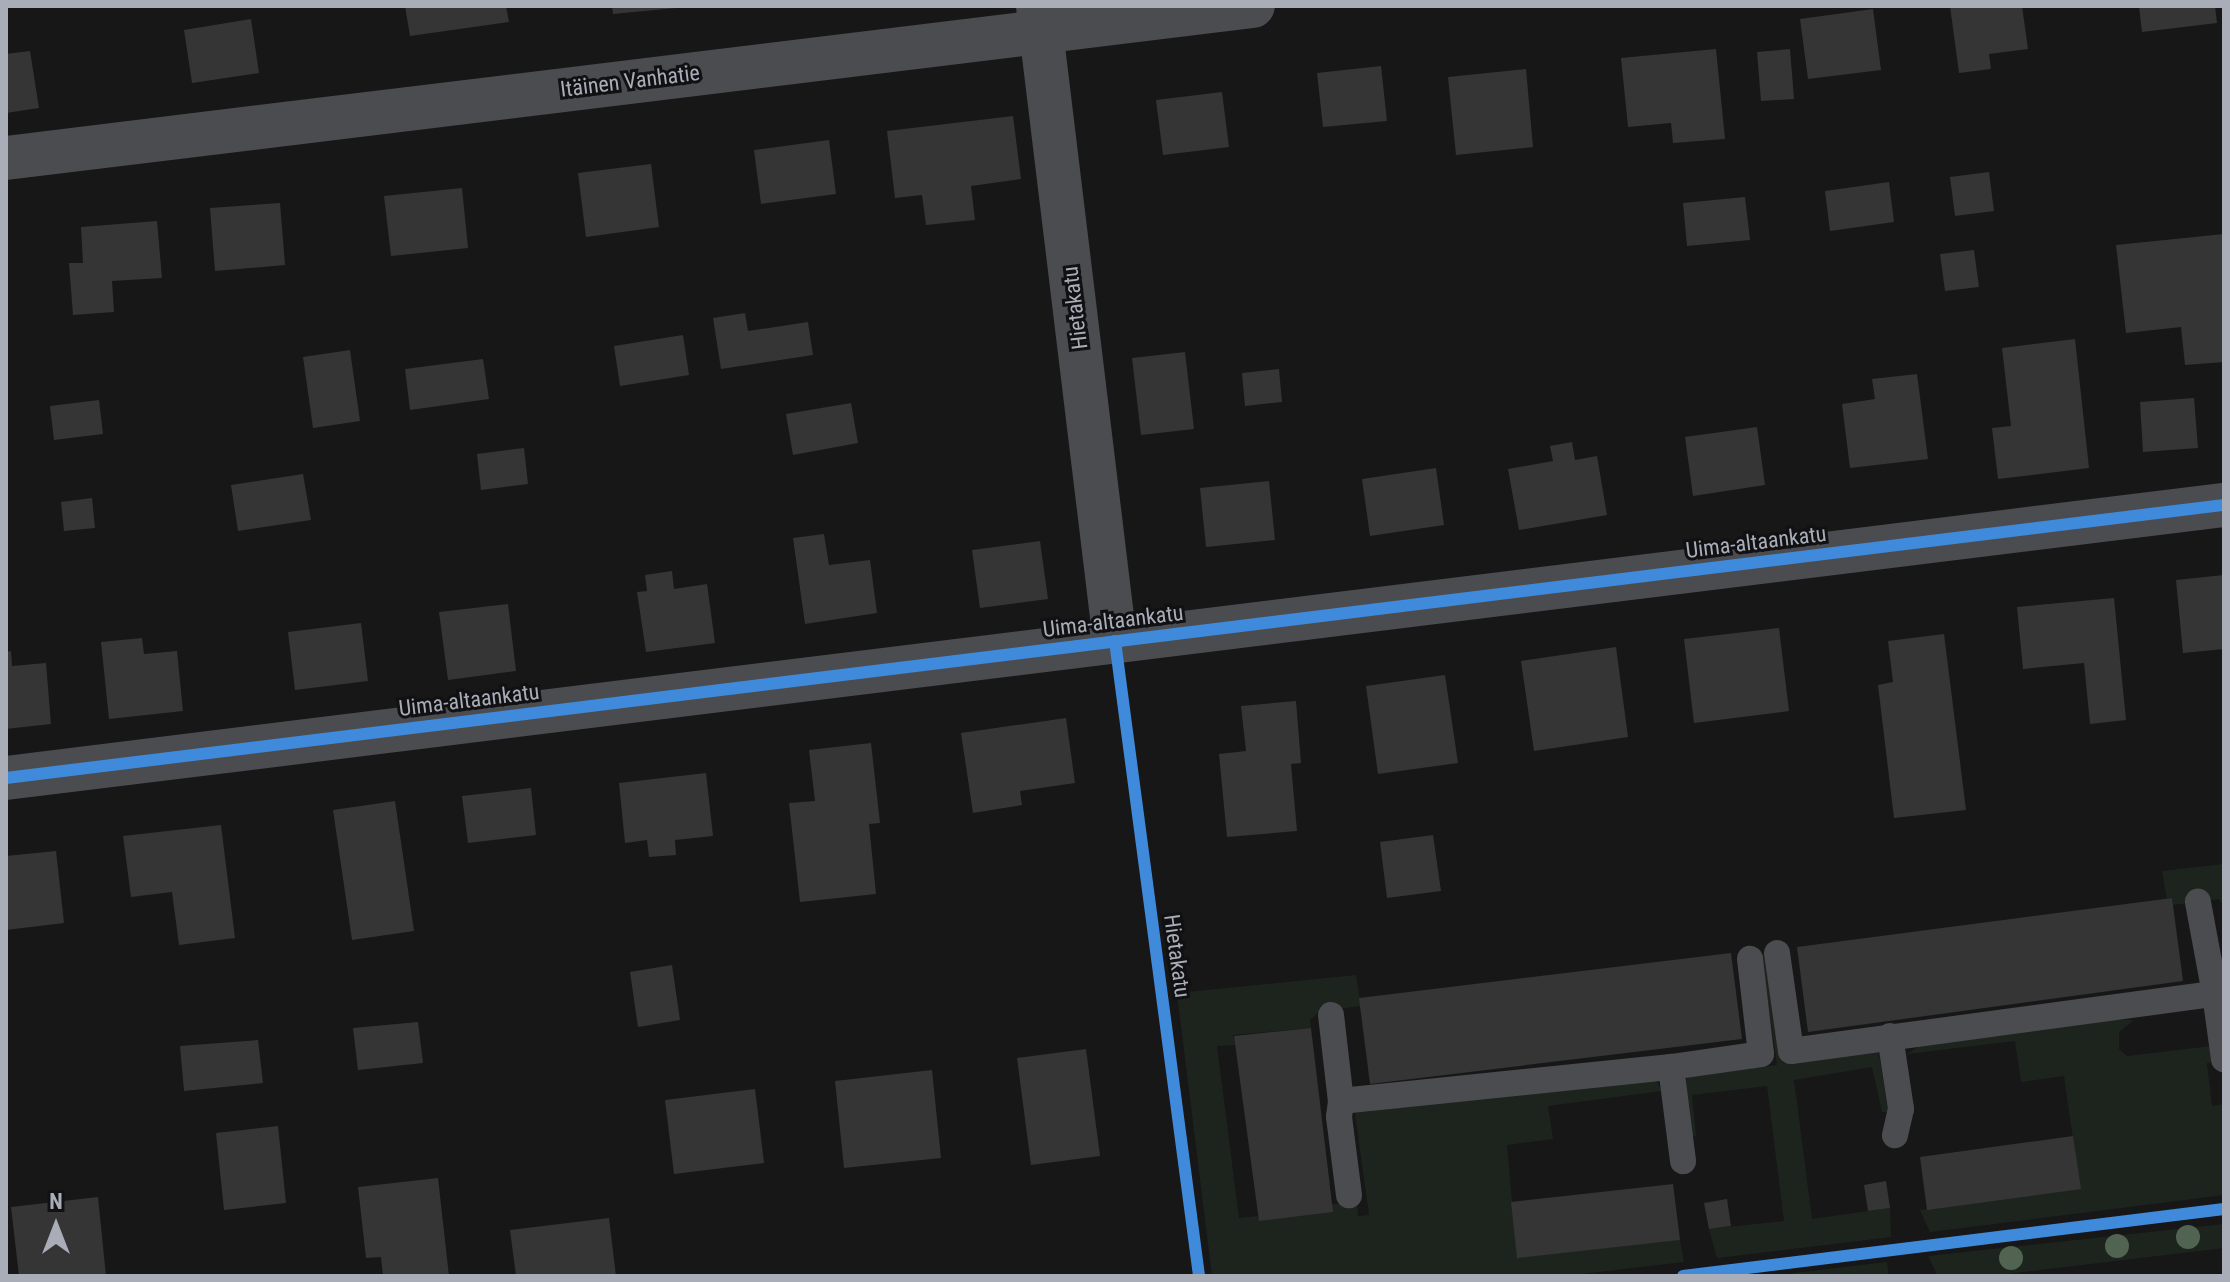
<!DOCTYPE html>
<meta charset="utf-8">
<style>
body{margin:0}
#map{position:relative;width:2230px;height:1282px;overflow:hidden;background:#171717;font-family:"Roboto Condensed",sans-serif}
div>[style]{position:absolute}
.green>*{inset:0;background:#1d241e}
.building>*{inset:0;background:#353536}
.service>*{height:26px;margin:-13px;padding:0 13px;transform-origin:13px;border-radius:13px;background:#4b4c50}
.minor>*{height:44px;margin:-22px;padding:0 22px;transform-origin:22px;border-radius:22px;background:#4b4c50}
.cycleway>*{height:12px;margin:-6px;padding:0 6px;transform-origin:6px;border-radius:6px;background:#408adc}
.trees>*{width:24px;height:24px;margin:-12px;border-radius:50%;background:#506451}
span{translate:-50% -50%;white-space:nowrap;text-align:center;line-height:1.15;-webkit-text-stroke:6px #111113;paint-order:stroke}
.street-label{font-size:22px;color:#a8adb8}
.frame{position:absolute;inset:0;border:8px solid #a8adb8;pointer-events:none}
.north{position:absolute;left:16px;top:1186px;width:80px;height:80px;-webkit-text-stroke:6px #111113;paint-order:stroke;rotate:0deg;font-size:22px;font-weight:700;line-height:32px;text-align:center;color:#a8adb8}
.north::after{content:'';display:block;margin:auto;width:28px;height:36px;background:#a8adb8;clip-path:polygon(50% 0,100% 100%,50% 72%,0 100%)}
</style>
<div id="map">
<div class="green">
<i style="clip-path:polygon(2224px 864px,2224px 906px,2219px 899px,2173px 905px,2172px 898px,2167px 899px,2162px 871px)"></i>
<i style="clip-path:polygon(1768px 953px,1783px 1063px,1845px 1054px,1878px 1053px,1880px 1059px,1888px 1112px,1882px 1112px,1872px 1067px,1794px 1080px,1812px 1219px,1890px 1208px,1891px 1237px,1717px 1258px,1709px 1229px,1784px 1221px,1767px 1086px,1692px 1095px,1696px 1136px,1691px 1136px,1685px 1084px,1688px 1075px,1777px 1065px,1761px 955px)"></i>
<i style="clip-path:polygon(1356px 975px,1361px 1006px,1320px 1011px,1310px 1020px,1311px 1028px,1233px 1035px,1235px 1045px,1217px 1046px,1239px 1218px,1258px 1216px,1260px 1221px,1332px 1212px,1332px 1204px,1357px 1203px,1358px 1216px,1369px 1215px,1355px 1113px,1643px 1079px,1657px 1082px,1662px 1091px,1548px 1106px,1553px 1139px,1507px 1145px,1517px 1257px,1680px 1240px,1684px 1262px,1565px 1276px,1212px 1276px,1177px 993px)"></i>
<i style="clip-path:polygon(2095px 1019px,2134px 1020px,2119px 1032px,2119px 1049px,2127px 1056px,2212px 1046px,2216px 1062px,2207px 1063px,2212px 1106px,2223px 1104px,2224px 1086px,2224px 1195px,1930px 1232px,1920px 1210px,2080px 1188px,2064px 1076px,2021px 1082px,2015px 1041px,1907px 1054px,1923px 1044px)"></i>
<i style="clip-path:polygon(2224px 1224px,2224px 1248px,1990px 1276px,1938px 1276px,1928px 1256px)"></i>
<i style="clip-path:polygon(1887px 1262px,1889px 1276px,1769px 1276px)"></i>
</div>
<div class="building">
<i style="clip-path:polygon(405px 6px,506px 6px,509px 22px,410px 36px)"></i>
<i style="clip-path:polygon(612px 6px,676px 6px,676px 8px,613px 14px)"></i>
<i style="clip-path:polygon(1950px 6px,2022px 6px,2028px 49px,1989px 54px,1991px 69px,1959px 73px)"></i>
<i style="clip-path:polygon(2139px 6px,2215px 6px,2217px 23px,2142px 32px)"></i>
<i style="clip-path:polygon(1873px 9px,1881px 70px,1808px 79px,1800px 19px)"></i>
<i style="clip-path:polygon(251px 19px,259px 73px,192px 83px,184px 30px)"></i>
<i style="clip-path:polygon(1716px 49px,1725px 139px,1673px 143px,1671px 123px,1628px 127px,1621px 58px)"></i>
<i style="clip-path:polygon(1790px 49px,1794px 99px,1761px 101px,1757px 52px)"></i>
<i style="clip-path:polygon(30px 51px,39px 108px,6px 113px,6px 54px)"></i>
<i style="clip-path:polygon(1381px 66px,1387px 121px,1323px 127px,1317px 73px)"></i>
<i style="clip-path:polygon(1526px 69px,1533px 147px,1456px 155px,1448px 77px)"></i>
<i style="clip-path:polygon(1222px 92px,1229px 147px,1163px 155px,1156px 100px)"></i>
<i style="clip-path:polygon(1013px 116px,1021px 179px,971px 186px,975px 220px,926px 225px,922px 195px,895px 198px,887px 131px)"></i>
<i style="clip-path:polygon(829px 140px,836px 194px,761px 204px,754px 150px)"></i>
<i style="clip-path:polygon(651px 164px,659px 227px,586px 237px,578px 173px)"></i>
<i style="clip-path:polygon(1989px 172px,1994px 211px,1955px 216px,1950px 177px)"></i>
<i style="clip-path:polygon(1889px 182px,1894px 222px,1830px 231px,1825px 191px)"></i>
<i style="clip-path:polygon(462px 188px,468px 248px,391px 256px,384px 196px)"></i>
<i style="clip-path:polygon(1745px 197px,1750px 240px,1687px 246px,1683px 203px)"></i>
<i style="clip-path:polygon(280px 203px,285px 265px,215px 271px,210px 208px)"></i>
<i style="clip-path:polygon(157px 221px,162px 278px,112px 281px,114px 312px,73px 315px,69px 263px,83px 263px,81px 227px)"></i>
<i style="clip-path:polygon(2224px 234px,2224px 362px,2185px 365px,2181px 327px,2126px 333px,2116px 245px)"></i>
<i style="clip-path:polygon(1974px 250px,1979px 287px,1945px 291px,1940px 254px)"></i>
<i style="clip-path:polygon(745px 313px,748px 331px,808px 322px,813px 355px,721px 369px,713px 318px)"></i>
<i style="clip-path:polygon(683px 335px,689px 375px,620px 386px,614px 346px)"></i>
<i style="clip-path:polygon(2075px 339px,2089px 468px,1998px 479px,1992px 428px,2011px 426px,2002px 348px)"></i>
<i style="clip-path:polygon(350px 350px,360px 421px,313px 428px,303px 357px)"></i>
<i style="clip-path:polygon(1185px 352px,1194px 429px,1141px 435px,1132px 358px)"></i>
<i style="clip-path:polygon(483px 359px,489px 399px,410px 410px,405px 369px)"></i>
<i style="clip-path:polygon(1279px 369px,1282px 402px,1245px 406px,1242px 373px)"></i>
<i style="clip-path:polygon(1917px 374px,1928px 459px,1850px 468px,1842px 404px,1875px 399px,1872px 379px)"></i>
<i style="clip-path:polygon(2194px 398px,2198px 448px,2143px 452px,2140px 402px)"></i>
<i style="clip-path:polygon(99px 400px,103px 434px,54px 440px,50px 406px)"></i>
<i style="clip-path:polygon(851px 403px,858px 443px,793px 455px,786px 414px)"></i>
<i style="clip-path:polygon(1757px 427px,1765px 485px,1693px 496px,1685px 437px)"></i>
<i style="clip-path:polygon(1572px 442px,1575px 460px,1597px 456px,1607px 515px,1519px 530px,1508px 469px,1553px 461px,1550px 446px)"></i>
<i style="clip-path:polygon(524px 448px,528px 484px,481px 490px,477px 454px)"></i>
<i style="clip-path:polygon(1436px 468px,1444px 525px,1370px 536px,1362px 479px)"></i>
<i style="clip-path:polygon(303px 474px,311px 520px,238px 531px,231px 485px)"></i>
<i style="clip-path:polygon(1269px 481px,1275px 540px,1206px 547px,1200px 488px)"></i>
<i style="clip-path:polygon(92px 498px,95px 528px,64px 531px,61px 502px)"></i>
<i style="clip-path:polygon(824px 534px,829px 565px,870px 560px,877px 613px,805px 624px,793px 538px)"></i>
<i style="clip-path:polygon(1040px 541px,1048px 599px,980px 608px,972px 550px)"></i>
<i style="clip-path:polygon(672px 571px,674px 589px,707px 584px,715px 643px,646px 652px,637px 592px,647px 591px,645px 575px)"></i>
<i style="clip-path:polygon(2224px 575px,2224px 649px,2183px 653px,2176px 580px)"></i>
<i style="clip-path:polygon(2114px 598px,2126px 720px,2090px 724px,2084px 663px,2023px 669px,2017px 607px)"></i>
<i style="clip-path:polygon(508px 604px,516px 671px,448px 680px,439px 612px)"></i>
<i style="clip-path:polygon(361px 623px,368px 681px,295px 690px,288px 632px)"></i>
<i style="clip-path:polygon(1779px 628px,1789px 711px,1694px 723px,1684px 639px)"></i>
<i style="clip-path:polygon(1944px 634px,1966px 810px,1894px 818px,1878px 685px,1893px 682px,1888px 641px)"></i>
<i style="clip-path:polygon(142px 638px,144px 654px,177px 651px,183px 711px,109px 719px,101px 642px)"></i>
<i style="clip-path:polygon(1616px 647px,1628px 737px,1534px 751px,1521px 661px)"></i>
<i style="clip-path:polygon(11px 651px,12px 666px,46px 663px,51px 724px,6px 729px,6px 652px)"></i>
<i style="clip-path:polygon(1445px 675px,1458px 763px,1378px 774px,1366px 686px)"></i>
<i style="clip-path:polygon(1296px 701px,1301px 763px,1291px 764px,1297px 831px,1227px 837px,1219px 754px,1246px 751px,1241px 706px)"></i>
<i style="clip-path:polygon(1066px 718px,1075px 783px,1020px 791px,1022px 805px,973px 813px,961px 733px)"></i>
<i style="clip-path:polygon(871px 743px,880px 823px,869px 824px,876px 894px,800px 902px,789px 803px,815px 801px,809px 750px)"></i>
<i style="clip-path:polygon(706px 773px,713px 836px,675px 840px,676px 855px,649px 857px,647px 840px,625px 843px,619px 783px)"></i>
<i style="clip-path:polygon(531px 788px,536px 835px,468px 843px,462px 796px)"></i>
<i style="clip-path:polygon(395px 801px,414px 931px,352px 940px,333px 810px)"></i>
<i style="clip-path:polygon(221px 825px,235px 938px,179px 945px,172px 892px,131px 897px,123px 836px)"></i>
<i style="clip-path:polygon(1433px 835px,1441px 891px,1387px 898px,1380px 842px)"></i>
<i style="clip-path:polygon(56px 851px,64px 923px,6px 930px,6px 856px)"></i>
<i style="clip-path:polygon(2172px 898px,2183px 981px,1808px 1032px,1797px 947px)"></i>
<i style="clip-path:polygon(1731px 953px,1742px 1039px,1370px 1084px,1359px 998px)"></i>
<i style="clip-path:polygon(672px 965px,680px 1020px,638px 1027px,630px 972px)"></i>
<i style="clip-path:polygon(418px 1022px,423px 1063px,358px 1070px,353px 1028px)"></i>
<i style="clip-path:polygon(1311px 1028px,1333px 1212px,1259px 1221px,1234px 1036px)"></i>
<i style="clip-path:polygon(258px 1040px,263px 1083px,184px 1091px,180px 1046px)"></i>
<i style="clip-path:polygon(1086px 1049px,1100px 1156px,1031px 1165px,1017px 1058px)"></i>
<i style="clip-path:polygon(932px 1070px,941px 1158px,844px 1168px,835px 1081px)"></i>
<i style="clip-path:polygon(755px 1089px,764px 1163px,674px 1174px,665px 1100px)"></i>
<i style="clip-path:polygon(278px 1126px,286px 1203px,224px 1210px,216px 1133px)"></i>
<i style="clip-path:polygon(2073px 1136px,2081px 1189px,1927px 1210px,1920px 1157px)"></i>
<i style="clip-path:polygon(438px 1178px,449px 1276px,383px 1276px,381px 1257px,366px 1258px,358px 1187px)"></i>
<i style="clip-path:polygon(1886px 1181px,1890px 1208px,1868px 1211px,1864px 1185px)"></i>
<i style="clip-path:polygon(1673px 1184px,1680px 1240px,1517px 1258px,1511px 1202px)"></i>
<i style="clip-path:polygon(98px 1197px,106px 1276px,19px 1276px,11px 1207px)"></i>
<i style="clip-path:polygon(1727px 1199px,1731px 1226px,1709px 1229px,1704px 1203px)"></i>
<i style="clip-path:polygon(609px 1218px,616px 1276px,516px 1276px,510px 1230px)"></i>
</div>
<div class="service">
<i style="left:1777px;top:953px;width:99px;rotate:81.9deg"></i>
<i style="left:1791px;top:1051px;width:428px;rotate:-7.7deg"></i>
<i style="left:2215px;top:994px;width:94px;rotate:-100.5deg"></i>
<i style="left:2215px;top:994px;width:66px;rotate:82.1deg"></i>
<i style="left:1331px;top:1015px;width:87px;rotate:83.4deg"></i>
<i style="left:1341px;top:1101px;width:332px;rotate:-5.9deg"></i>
<i style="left:1671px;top:1067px;width:95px;rotate:82.7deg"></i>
<i style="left:1890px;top:1036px;width:74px;rotate:81.4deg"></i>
<i style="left:1901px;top:1109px;width:27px;rotate:103deg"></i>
<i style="left:1671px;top:1067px;width:91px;rotate:-8.2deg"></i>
<i style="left:1761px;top:1054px;width:96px;rotate:-96.6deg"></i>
<i style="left:1341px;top:1101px;width:16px;rotate:97deg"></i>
<i style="left:1339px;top:1117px;width:79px;rotate:82.7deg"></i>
</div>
<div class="minor">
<i style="left:1038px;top:6px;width:640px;rotate:83.09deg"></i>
<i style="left:6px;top:158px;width:1256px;rotate:-6.95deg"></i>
<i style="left:6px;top:778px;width:2235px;rotate:-7.02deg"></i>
</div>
<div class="cycleway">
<i style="left:1115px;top:641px;width:641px;rotate:82.46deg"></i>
<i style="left:6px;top:778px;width:2235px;rotate:-7.02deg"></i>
<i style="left:1683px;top:1276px;width:545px;rotate:-7.06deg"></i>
</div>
<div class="trees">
<i style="left:2188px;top:1237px"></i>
<i style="left:2117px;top:1246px"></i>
<i style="left:2011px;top:1258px"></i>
</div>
<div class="street-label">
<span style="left:630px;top:81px;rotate:-7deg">Itäinen Vanhatie</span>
<span style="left:1075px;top:308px;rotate:-97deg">Hietakatu</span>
<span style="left:1756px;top:542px;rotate:-7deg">Uima-altaankatu</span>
<span style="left:1113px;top:621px;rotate:-7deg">Uima-altaankatu</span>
<span style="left:469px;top:700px;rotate:-7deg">Uima-altaankatu</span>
<span style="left:1177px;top:956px;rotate:82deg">Hietakatu</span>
</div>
<div class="frame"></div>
<div class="north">N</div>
</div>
